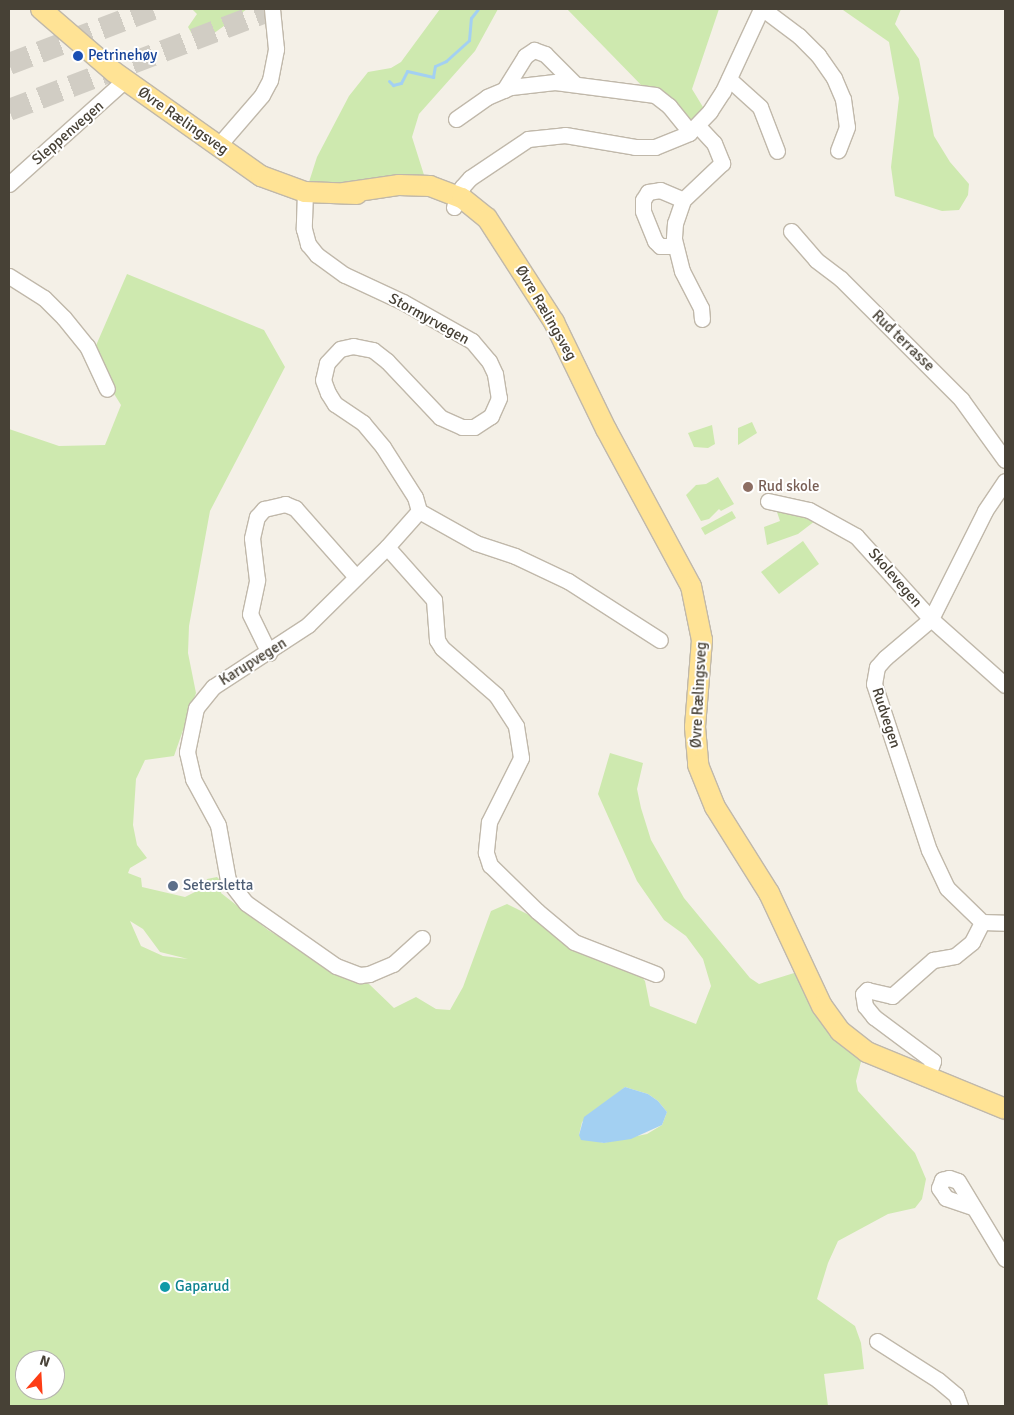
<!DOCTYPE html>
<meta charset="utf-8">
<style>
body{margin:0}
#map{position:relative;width:1014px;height:1415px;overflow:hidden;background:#f4f0e7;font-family:Signika,sans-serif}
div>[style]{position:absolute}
.green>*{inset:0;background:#cee9af}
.water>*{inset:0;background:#a3d0f2}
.stream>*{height:3px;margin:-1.5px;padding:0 1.5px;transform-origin:1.5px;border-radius:1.5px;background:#a3d0f2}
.highway-tunnel>*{height:22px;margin-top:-11px;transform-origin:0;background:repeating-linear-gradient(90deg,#d1cdc4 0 22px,transparent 0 33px)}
.roads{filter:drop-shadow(1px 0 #c0b8aa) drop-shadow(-1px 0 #c0b8aa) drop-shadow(0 1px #c0b8aa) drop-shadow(0 -1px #c0b8aa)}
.minor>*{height:15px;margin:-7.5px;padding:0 7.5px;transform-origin:7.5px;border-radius:7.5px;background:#fff}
.major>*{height:20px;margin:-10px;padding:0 10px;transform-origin:10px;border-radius:10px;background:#ffe395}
.dots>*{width:14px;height:14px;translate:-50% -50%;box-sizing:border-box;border:2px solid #fff;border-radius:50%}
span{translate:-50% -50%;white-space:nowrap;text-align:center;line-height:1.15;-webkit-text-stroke:4px #fff;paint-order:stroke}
.transit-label{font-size:15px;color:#164399}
.left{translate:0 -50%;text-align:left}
.street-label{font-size:15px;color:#474136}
.education-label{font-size:15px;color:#785e54}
.service-label{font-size:15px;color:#4e5e75}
.culture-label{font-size:15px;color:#0d838f}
.frame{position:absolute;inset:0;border:10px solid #474136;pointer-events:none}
.north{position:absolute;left:15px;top:1350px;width:50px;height:50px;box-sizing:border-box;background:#fff;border:1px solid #b5b3af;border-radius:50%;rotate:19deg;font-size:14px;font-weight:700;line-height:20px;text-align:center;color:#474136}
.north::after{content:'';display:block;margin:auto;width:18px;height:22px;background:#fd3d15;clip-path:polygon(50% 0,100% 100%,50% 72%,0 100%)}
</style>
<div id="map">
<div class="green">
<i style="clip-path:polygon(192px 9px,247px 9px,198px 45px,188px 27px,197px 14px)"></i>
<i style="clip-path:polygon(440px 9px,498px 9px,475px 51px,419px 114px,412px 137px,424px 175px,425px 195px,325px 188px,309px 182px,317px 157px,349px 96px,368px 72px,391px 68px,401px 62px)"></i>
<i style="clip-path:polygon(567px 9px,719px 9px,692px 89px,706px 112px,686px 131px)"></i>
<i style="clip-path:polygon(901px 9px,895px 24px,919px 59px,934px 136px,950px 162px,969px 184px,968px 195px,959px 210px,942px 211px,895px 196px,891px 167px,899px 98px,889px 42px,843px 10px)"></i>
<i style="clip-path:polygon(evenodd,127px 274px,264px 330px,285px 367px,210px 511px,189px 626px,188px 653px,196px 693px,174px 756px,145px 760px,136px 779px,133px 825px,137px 845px,147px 858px,130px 868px,128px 873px,141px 878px,142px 887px,185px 897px,203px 888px,207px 879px,217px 877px,223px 883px,221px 893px,268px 930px,341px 975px,369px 984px,394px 1008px,416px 997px,436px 1009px,450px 1010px,463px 987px,491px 911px,507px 904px,632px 966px,645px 981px,650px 1006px,696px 1024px,711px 986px,703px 959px,686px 936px,664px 920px,637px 881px,598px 794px,610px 753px,643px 763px,637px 789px,641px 808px,651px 840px,684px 898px,750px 978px,759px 984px,807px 969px,863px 1054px,856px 1081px,858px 1091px,915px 1153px,926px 1179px,922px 1199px,915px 1208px,888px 1214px,838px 1241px,828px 1263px,817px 1299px,855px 1326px,861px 1343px,864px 1369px,824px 1374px,828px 1406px,9px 1406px,9px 429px,59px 446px,105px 445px,121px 405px,91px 357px,127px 274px,130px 921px,143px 929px,160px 952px,188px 959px,163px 956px,141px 946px,130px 921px,127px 274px,625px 1087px,648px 1094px,658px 1101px,667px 1112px,662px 1125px,647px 1134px,603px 1143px,579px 1135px,582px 1122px,625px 1087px,127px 274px,25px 1360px,55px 1360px,55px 1390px,25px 1390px,25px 1360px)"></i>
<i style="clip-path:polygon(752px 422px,757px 433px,738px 445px,738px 428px)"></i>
<i style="clip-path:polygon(712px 425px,715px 444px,708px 448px,694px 447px,688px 433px)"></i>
<i style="clip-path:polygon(718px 477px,734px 504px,721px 511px,719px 509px,709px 519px,701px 521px,686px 495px,696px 485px,706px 484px)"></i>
<i style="clip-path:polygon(783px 510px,815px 521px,798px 534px,767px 545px,764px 527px,780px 521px,777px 512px)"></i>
<i style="clip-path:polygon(732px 511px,736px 518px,705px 535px,701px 528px)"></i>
<i style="clip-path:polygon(803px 541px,819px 564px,779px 594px,761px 572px)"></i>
</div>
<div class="water">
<i style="clip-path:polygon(625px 1087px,648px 1094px,658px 1101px,667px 1112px,662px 1125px,631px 1139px,604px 1143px,581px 1140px,579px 1135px,584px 1117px)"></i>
</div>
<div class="stream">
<i style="left:389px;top:81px;width:6px;rotate:45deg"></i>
<i style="left:393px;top:85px;width:8px;rotate:-14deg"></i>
<i style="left:401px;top:83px;width:13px;rotate:-63deg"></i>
<i style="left:407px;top:71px;width:27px;rotate:13deg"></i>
<i style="left:433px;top:77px;width:11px;rotate:-80deg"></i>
<i style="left:435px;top:66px;width:12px;rotate:-24deg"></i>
<i style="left:446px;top:61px;width:31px;rotate:-42deg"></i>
<i style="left:469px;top:40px;width:22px;rotate:-85deg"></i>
<i style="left:471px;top:18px;width:11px;rotate:-52deg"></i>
</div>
<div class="highway-tunnel">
<i style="left:9px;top:64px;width:154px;rotate:-20.9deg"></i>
<i style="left:9px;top:110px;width:283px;rotate:-20.9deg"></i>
</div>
<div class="roads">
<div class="minor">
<i style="left:763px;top:9px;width:45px;rotate:36.9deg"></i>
<i style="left:799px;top:36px;width:27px;rotate:45deg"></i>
<i style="left:818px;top:55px;width:28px;rotate:55deg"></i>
<i style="left:834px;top:78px;width:23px;rotate:67deg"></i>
<i style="left:843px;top:99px;width:28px;rotate:82deg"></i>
<i style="left:847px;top:127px;width:25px;rotate:111deg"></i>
<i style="left:729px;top:79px;width:42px;rotate:42.1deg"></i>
<i style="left:760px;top:107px;width:47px;rotate:68.9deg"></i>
<i style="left:504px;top:90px;width:40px;rotate:-58deg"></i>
<i style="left:525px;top:56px;width:11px;rotate:-34deg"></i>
<i style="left:534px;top:50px;width:12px;rotate:20deg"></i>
<i style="left:545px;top:54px;width:41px;rotate:45deg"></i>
<i style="left:456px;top:119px;width:38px;rotate:-35deg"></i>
<i style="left:487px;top:97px;width:26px;rotate:-23deg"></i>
<i style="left:511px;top:87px;width:44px;rotate:-6.5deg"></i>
<i style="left:555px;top:82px;width:101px;rotate:7.4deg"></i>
<i style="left:655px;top:95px;width:18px;rotate:38deg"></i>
<i style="left:669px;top:106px;width:33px;rotate:51deg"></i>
<i style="left:698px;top:126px;width:23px;rotate:47deg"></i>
<i style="left:714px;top:143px;width:22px;rotate:68deg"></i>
<i style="left:722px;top:163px;width:54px;rotate:136.5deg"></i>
<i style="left:683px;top:200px;width:24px;rotate:109deg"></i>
<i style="left:675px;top:223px;width:16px;rotate:94deg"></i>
<i style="left:674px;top:239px;width:33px;rotate:76deg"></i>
<i style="left:682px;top:271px;width:42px;rotate:62.8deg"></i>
<i style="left:701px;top:308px;width:11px;rotate:85deg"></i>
<i style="left:218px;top:146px;width:67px;rotate:-49.2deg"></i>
<i style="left:262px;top:95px;width:17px;rotate:-62deg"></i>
<i style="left:270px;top:80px;width:32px;rotate:-79deg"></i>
<i style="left:276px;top:49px;width:40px;rotate:-95.7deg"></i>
<i style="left:9px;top:184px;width:156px;rotate:-41.9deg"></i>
<i style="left:305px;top:192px;width:37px;rotate:92deg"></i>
<i style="left:304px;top:229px;width:16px;rotate:75deg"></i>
<i style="left:308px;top:244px;width:14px;rotate:51deg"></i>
<i style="left:317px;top:255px;width:34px;rotate:36deg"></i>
<i style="left:345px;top:275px;width:64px;rotate:25deg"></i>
<i style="left:403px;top:302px;width:79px;rotate:29.5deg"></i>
<i style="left:472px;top:341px;width:26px;rotate:50deg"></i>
<i style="left:489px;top:361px;width:14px;rotate:65deg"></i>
<i style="left:495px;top:374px;width:24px;rotate:81deg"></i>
<i style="left:499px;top:398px;width:20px;rotate:114deg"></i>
<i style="left:491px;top:416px;width:20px;rotate:147deg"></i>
<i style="left:474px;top:427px;width:12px;rotate:180deg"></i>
<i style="left:462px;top:427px;width:24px;rotate:-156deg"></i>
<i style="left:440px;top:417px;width:77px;rotate:-133.4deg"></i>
<i style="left:387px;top:361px;width:18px;rotate:-142deg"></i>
<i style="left:373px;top:350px;width:20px;rotate:-169deg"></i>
<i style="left:353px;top:346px;width:13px;rotate:167deg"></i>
<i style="left:340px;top:349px;width:19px;rotate:133deg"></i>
<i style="left:327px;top:363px;width:17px;rotate:103deg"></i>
<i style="left:323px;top:380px;width:14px;rotate:69deg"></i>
<i style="left:328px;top:393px;width:13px;rotate:58deg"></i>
<i style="left:335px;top:404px;width:34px;rotate:34deg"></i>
<i style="left:363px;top:423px;width:31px;rotate:50deg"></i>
<i style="left:383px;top:447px;width:59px;rotate:57.4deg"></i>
<i style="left:415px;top:497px;width:15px;rotate:74deg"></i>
<i style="left:419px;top:511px;width:65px;rotate:29.3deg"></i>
<i style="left:476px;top:543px;width:41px;rotate:18.4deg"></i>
<i style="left:515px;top:556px;width:59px;rotate:25.3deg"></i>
<i style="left:568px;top:581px;width:109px;rotate:32.7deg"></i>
<i style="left:454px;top:207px;width:22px;rotate:-68deg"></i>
<i style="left:462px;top:187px;width:12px;rotate:-48deg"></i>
<i style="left:470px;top:178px;width:70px;rotate:-33.9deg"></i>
<i style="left:528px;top:139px;width:37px;rotate:-6deg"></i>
<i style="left:565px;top:135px;width:71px;rotate:9.7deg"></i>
<i style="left:635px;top:147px;width:20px"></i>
<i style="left:655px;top:147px;width:37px;rotate:-22deg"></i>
<i style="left:689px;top:133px;width:30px;rotate:-46deg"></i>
<i style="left:710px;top:111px;width:24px;rotate:-57deg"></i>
<i style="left:723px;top:91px;width:90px;rotate:-65.1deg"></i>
<i style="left:791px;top:231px;width:38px;rotate:49deg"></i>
<i style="left:816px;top:260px;width:31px;rotate:37deg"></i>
<i style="left:841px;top:279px;width:170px;rotate:45deg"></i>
<i style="left:961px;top:399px;width:75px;rotate:54.2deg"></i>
<i style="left:675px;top:246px;width:15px;rotate:180deg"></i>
<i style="left:660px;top:246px;width:7px;rotate:-135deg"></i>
<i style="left:655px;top:241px;width:32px;rotate:-112deg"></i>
<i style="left:643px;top:211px;width:11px;rotate:-90deg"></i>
<i style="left:643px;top:200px;width:9px;rotate:-58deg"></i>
<i style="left:648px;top:192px;width:12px;rotate:-9deg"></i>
<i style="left:660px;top:190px;width:25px;rotate:23deg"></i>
<i style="left:9px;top:276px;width:41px;rotate:32.2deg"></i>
<i style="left:44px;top:298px;width:28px;rotate:45deg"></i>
<i style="left:64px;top:318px;width:36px;rotate:51deg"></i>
<i style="left:87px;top:346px;width:47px;rotate:65.1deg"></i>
<i style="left:1005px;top:481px;width:36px;rotate:124deg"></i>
<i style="left:985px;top:511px;width:121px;rotate:116.6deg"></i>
<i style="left:931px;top:619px;width:60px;rotate:139.7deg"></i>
<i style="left:885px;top:658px;width:12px;rotate:132deg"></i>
<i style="left:877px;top:667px;width:17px;rotate:100deg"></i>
<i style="left:874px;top:684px;width:175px;rotate:71.7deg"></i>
<i style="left:929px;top:850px;width:42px;rotate:64.7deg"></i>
<i style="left:947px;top:888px;width:49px;rotate:44.2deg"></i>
<i style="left:982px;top:922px;width:23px;rotate:2deg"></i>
<i style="left:768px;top:501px;width:42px;rotate:12.4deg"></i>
<i style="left:809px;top:510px;width:54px;rotate:29deg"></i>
<i style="left:856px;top:536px;width:112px;rotate:47.9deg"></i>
<i style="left:931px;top:619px;width:99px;rotate:41.7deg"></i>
<i style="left:419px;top:511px;width:48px;rotate:131.6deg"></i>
<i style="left:387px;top:547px;width:111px;rotate:135.4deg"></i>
<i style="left:308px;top:625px;width:113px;rotate:146.9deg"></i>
<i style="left:213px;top:687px;width:27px;rotate:129deg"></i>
<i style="left:196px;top:708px;width:45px;rotate:101.6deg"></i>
<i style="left:187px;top:752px;width:28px;rotate:77deg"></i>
<i style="left:193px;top:779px;width:52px;rotate:61.5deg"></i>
<i style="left:218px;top:825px;width:56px;rotate:79.7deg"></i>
<i style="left:228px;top:880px;width:29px;rotate:52deg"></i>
<i style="left:246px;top:903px;width:110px;rotate:35deg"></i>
<i style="left:336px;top:966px;width:26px;rotate:21deg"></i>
<i style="left:360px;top:975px;width:9px;rotate:-6deg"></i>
<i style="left:369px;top:974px;width:26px;rotate:-23deg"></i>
<i style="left:393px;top:964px;width:39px;rotate:-42deg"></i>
<i style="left:387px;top:547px;width:71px;rotate:48.4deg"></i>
<i style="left:434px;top:600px;width:40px;rotate:85.7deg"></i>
<i style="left:437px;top:640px;width:9px;rotate:58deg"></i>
<i style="left:442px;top:648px;width:72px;rotate:41deg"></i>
<i style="left:496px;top:695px;width:37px;rotate:57deg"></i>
<i style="left:516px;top:726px;width:32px;rotate:81deg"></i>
<i style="left:521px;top:758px;width:72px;rotate:116.6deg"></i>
<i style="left:489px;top:822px;width:31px;rotate:96deg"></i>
<i style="left:486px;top:853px;width:13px;rotate:72deg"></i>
<i style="left:490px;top:865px;width:66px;rotate:44.4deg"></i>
<i style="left:537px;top:911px;width:48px;rotate:40deg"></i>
<i style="left:574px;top:942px;width:88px;rotate:21.3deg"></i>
<i style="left:269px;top:653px;width:43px;rotate:-116deg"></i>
<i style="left:250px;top:614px;width:35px;rotate:-78deg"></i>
<i style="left:257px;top:580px;width:42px;rotate:-96.8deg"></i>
<i style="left:252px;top:538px;width:22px;rotate:-77deg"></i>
<i style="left:257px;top:517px;width:11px;rotate:-49deg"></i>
<i style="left:264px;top:509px;width:22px;rotate:-13deg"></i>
<i style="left:285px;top:504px;width:11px;rotate:22deg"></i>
<i style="left:295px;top:508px;width:92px;rotate:48.5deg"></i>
<i style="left:927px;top:1077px;width:17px;rotate:-69deg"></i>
<i style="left:933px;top:1061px;width:74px;rotate:-143.3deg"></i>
<i style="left:874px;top:1017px;width:14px;rotate:-129deg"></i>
<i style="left:865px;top:1006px;width:12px;rotate:-99deg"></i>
<i style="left:863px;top:994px;width:6px;rotate:-45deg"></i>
<i style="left:867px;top:990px;width:26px;rotate:13deg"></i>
<i style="left:892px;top:996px;width:55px;rotate:-41.3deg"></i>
<i style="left:933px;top:960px;width:22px;rotate:-10deg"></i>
<i style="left:955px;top:956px;width:22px;rotate:-39deg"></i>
<i style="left:972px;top:942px;width:22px;rotate:-63deg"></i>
<i style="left:972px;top:1207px;width:28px;rotate:-161deg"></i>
<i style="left:946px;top:1198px;width:12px;rotate:-125deg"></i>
<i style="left:939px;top:1188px;width:9px;rotate:-69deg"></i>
<i style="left:942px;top:1180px;width:7px;rotate:-16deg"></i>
<i style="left:949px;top:1178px;width:9px;rotate:18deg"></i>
<i style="left:958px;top:1181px;width:91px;rotate:58.9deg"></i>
<i style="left:877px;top:1341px;width:72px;rotate:32.6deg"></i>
<i style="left:938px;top:1380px;width:23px;rotate:40deg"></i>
<i style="left:956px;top:1395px;width:12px;rotate:70deg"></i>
</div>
<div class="major">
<i style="left:41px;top:9px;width:96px;rotate:40.8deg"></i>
<i style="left:114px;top:72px;width:180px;rotate:35.3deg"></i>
<i style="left:261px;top:176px;width:47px;rotate:20deg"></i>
<i style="left:305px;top:192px;width:52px;rotate:2.2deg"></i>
<i style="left:344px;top:193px;width:56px;rotate:-8.3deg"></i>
<i style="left:399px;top:185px;width:31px;rotate:2deg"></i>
<i style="left:430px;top:186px;width:34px;rotate:21deg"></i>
<i style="left:462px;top:198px;width:32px;rotate:39deg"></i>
<i style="left:487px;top:218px;width:124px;rotate:57.2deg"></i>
<i style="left:554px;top:322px;width:119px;rotate:64.1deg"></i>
<i style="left:606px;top:429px;width:179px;rotate:61.6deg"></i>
<i style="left:691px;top:586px;width:55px;rotate:78.5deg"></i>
<i style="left:702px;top:640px;width:87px;rotate:94.6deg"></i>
<i style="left:695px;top:727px;width:38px;rotate:85deg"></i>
<i style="left:698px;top:765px;width:45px;rotate:68deg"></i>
<i style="left:715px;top:807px;width:102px;rotate:57.9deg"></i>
<i style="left:769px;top:893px;width:125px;rotate:64.9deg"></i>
<i style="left:822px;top:1006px;width:31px;rotate:54deg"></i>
<i style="left:840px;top:1031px;width:34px;rotate:38deg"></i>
<i style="left:867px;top:1052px;width:149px;rotate:22.4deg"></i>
</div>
</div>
<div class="dots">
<i style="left:78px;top:56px;background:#1a4fb4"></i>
<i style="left:748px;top:487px;background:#8d6e63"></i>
<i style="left:173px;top:886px;background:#5c6f8a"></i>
<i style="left:165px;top:1287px;background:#0f9aa8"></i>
</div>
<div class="transit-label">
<span class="left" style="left:88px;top:56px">Petrinehøy</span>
</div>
<div class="street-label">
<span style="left:183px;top:121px;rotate:35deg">Øvre Rælingsveg</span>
<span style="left:68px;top:133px;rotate:-41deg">Sleppenvegen</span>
<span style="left:546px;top:313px;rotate:60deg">Øvre Rælingsveg</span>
<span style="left:429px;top:319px;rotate:29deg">Stormyrvegen</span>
<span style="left:903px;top:341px;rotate:44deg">Rud terrasse</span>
<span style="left:895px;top:578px;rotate:49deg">Skolevegen</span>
<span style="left:253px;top:662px;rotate:-32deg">Karupvegen</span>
<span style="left:699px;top:695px;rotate:-87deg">Øvre Rælingsveg</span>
<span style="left:886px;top:718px;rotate:72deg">Rudvegen</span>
</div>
<div class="education-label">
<span class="left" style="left:758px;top:487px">Rud skole</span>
</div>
<div class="service-label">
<span class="left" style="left:183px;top:886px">Setersletta</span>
</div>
<div class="culture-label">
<span class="left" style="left:175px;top:1287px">Gaparud</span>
</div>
<div class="frame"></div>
<div class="north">N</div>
</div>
